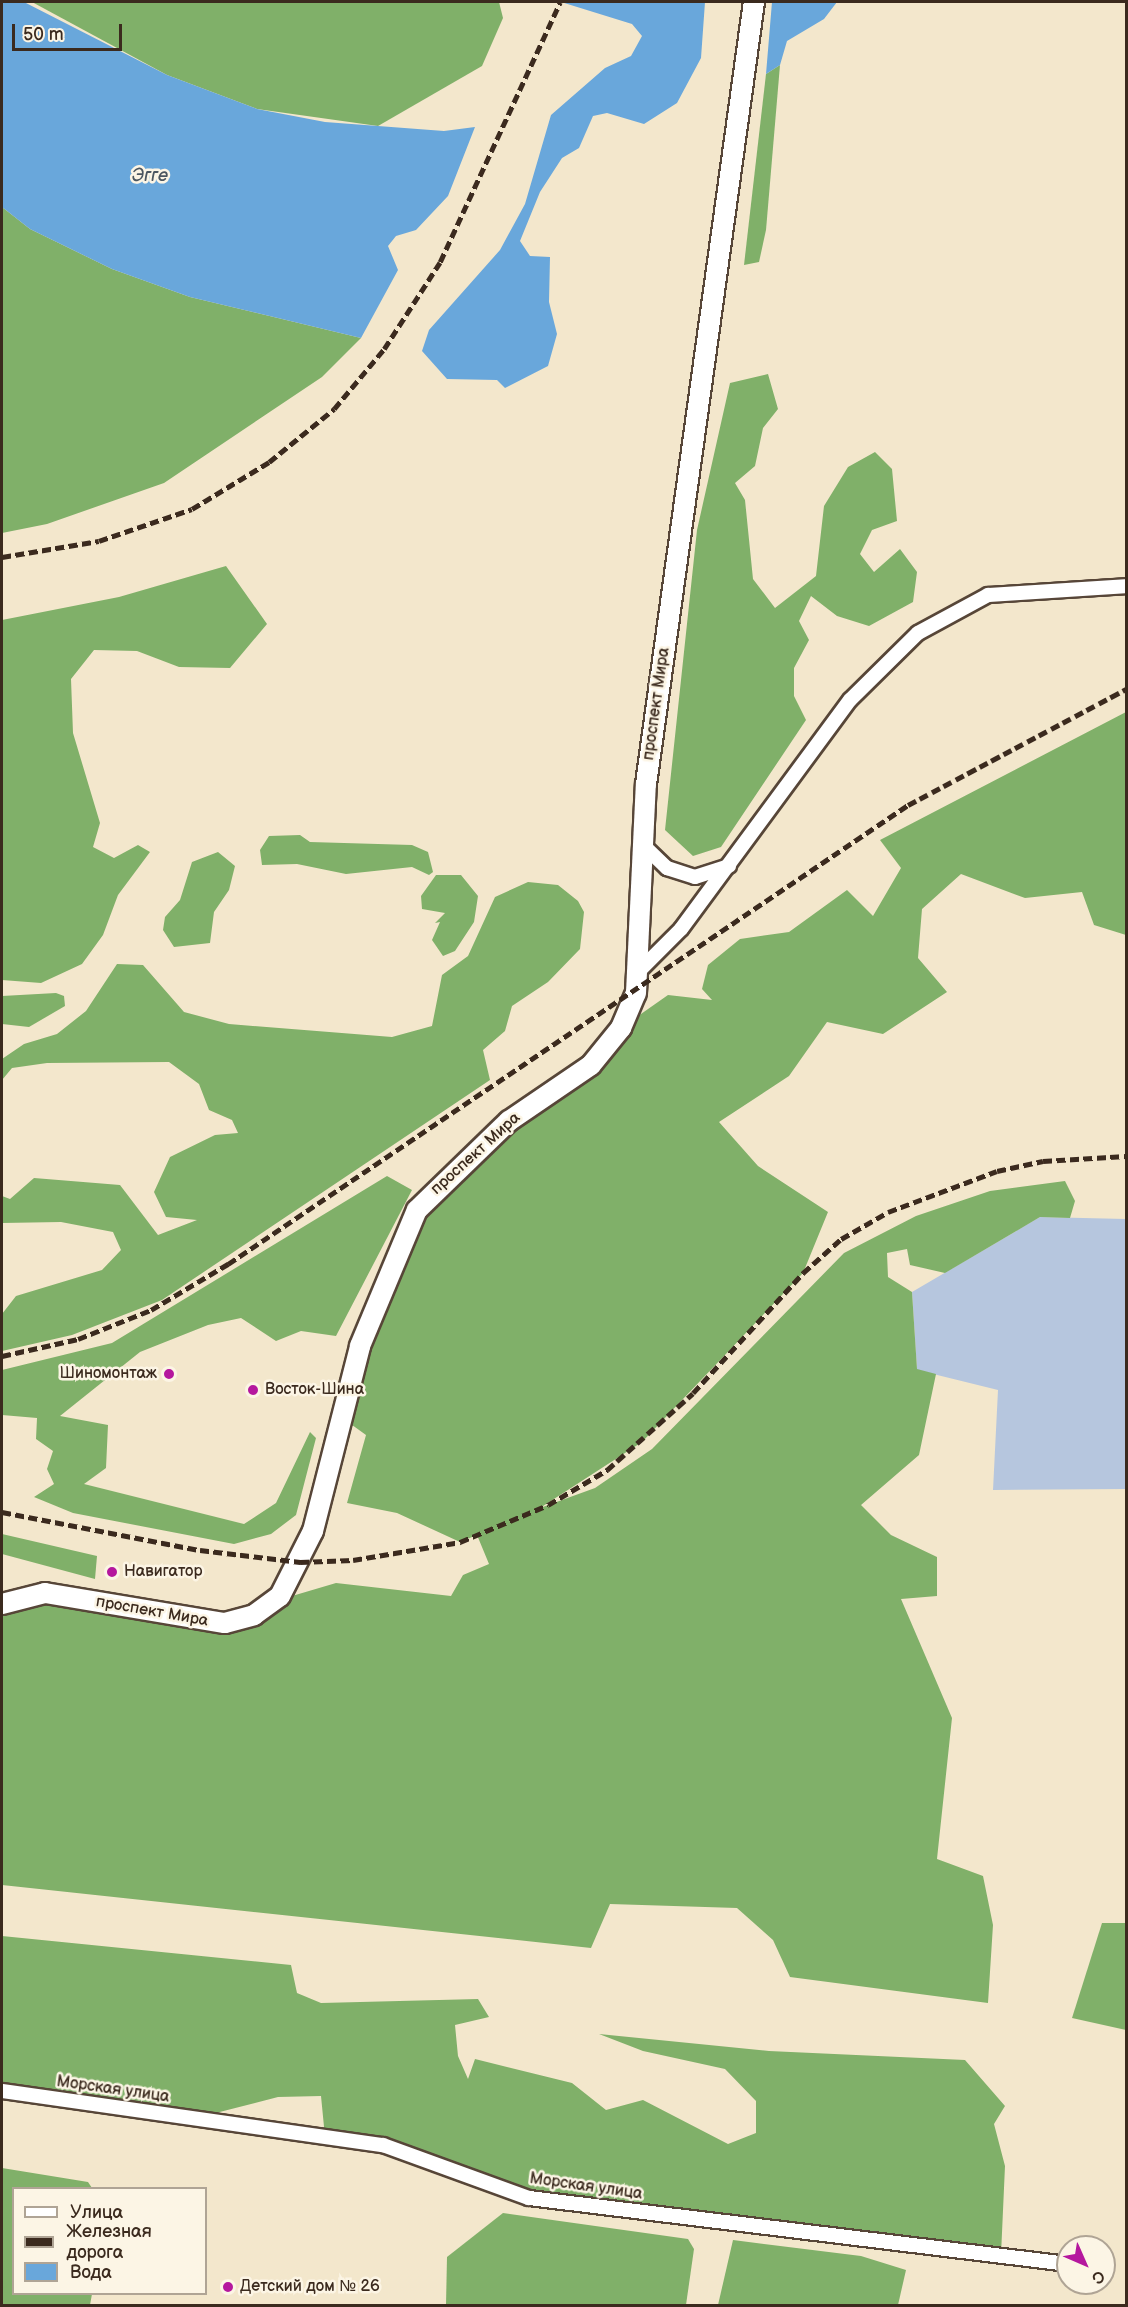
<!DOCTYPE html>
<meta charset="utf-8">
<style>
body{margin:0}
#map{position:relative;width:1128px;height:2307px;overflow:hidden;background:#f3e7cc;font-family:"Balsamiq Sans",sans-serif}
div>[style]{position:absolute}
.industrial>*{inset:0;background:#b6c6de}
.forest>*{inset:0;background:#80b069}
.water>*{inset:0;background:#69a7db}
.roads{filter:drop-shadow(2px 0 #574638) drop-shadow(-2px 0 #574638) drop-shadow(0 2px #574638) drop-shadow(0 -2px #574638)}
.street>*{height:14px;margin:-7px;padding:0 7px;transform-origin:7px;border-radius:7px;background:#fff}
.secondary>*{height:20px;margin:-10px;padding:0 10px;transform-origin:10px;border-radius:10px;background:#fff}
.rail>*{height:4.5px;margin-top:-2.25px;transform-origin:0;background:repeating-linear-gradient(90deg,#3b2a1e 0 9px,transparent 0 13.5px)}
.dots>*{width:16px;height:16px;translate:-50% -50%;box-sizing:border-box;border:3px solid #fcf5e5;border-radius:50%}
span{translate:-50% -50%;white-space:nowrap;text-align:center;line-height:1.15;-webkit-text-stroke:5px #fcf5e5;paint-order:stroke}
.street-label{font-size:16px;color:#3b2a1e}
.poi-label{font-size:16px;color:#3b2a1e}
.right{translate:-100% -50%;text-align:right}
.left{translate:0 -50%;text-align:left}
.water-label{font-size:18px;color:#4b5660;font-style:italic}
.frame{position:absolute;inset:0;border:3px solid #3b2a1e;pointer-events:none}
.legend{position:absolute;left:12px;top:2187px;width:195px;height:108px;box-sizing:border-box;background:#fcf5e5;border:2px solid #afa495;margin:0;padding:8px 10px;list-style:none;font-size:18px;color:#3b2a1e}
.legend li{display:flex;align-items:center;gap:12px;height:30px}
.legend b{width:30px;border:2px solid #afa495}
.north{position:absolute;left:1056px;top:2235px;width:60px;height:60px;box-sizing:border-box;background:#fcf5e5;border:2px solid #afa495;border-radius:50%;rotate:135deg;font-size:16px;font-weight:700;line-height:24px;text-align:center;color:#3b2a1e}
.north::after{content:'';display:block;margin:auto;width:21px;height:27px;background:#b5179e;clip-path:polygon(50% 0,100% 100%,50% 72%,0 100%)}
.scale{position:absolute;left:12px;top:24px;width:110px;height:27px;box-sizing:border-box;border:3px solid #3b2a1e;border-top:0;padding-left:8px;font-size:18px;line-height:21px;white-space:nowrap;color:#3b2a1e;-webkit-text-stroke:4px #fcf5e5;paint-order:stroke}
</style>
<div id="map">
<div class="industrial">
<i style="clip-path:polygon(1040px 1217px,1126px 1219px,1126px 1489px,993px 1490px,998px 1390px,917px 1370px,912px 1292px)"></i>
</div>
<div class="forest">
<i style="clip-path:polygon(32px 2px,499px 2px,503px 18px,482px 66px,378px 126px,257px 109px,167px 75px)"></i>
<i style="clip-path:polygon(780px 65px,766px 230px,759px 262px,744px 265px,766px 74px)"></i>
<i style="clip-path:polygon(2px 207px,30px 229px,112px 269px,190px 297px,361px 338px,322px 377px,164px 483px,47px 524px,2px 533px)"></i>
<i style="clip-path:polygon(768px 374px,778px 409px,763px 428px,755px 466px,735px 483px,745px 500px,753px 579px,775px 608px,816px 576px,824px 506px,848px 467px,875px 452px,892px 469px,897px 521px,872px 530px,860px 554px,874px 572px,900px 549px,917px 572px,913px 602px,869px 626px,837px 616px,811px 596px,799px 621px,809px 640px,794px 668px,794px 696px,806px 720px,721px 847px,693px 856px,665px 830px,697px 530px,730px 383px)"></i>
<i style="clip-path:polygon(226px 566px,267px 624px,230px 668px,179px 667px,137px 651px,94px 650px,71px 679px,73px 733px,100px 823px,93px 847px,114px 858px,138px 845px,150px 852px,118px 895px,103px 935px,82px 964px,41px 983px,2px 980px,2px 620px,119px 597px)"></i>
<i style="clip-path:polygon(1126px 712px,1126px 935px,1094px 925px,1082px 892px,1025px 898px,961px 874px,922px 909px,918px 958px,947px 992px,883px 1034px,827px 1022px,789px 1076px,719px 1122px,758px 1166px,828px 1212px,803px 1273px,642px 1442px,540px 1508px,595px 1488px,652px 1449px,844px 1253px,916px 1216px,990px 1191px,1065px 1181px,1075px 1201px,1070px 1218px,1040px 1217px,945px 1273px,910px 1265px,907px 1249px,887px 1253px,888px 1277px,912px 1292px,917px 1369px,936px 1374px,919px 1455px,861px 1505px,891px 1535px,937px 1557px,937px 1596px,901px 1599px,952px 1718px,937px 1859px,983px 1876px,993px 1925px,988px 2003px,790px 1977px,773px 1940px,737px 1908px,610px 1904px,591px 1948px,2px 1885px,2px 1604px,17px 1597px,201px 1623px,336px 1583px,451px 1596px,463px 1575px,489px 1564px,477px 1535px,460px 1542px,397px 1513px,347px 1503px,366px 1435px,341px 1417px,404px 1233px,621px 1028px,668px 995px,712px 1000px,702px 989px,708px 965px,740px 939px,789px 932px,847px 890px,873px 916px,901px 868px,880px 840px)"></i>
<i style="clip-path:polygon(300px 835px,310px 842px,412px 845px,428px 852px,433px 872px,429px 875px,412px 867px,346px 874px,297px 864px,262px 865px,260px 850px,269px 836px)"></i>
<i style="clip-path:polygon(218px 852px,235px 866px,229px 890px,214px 912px,210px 943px,174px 947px,163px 930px,165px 917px,180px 900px,192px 862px)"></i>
<i style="clip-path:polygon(436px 875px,461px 875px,478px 896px,474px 922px,455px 951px,443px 956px,432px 940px,440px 922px,435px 923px,445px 913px,422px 909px,421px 896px)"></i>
<i style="clip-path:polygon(528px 882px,558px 885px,578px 901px,584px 912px,580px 949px,548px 982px,512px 1006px,505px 1031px,483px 1050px,490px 1080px,162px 1300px,72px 1335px,2px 1351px,2px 1314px,16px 1296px,102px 1270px,121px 1250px,113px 1232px,61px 1222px,2px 1223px,2px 1196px,10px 1199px,34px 1178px,120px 1185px,158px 1235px,197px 1220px,166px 1217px,154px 1192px,170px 1157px,215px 1135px,238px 1133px,232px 1120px,209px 1110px,199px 1084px,169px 1062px,47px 1063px,12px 1068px,2px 1080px,2px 1059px,24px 1044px,57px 1034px,86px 1011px,117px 964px,143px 965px,184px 1012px,229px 1024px,392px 1037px,432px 1026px,442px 975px,468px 956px,495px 897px)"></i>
<i style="clip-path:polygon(56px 993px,64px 996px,65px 1006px,29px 1027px,2px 1024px,2px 996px)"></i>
<i style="clip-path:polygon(387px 1176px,412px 1190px,336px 1336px,301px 1331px,276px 1341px,241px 1318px,208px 1325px,140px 1352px,60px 1416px,108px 1425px,106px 1468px,84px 1484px,244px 1524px,276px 1503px,310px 1432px,316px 1438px,296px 1515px,271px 1534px,234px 1544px,73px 1513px,34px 1497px,54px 1484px,47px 1469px,53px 1451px,36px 1439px,37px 1418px,2px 1415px,2px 1370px,112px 1343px)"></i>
<i style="clip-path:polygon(2px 1534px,97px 1556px,95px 1579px,2px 1554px)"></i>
<i style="clip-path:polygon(1102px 1923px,1126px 1923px,1126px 2030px,1072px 2018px)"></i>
<i style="clip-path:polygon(2px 1936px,291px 1965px,297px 1993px,321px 2003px,478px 1999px,489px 2017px,455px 2025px,458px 2056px,468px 2079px,475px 2059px,572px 2083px,606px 2110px,643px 2100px,728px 2144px,756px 2133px,756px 2101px,725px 2069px,643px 2051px,599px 2034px,769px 2051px,965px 2060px,1005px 2106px,994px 2124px,1005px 2166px,1001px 2255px,529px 2198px,383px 2145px,325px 2137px,321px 2096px,278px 2097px,196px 2118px,2px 2091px)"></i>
<i style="clip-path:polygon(2px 2168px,88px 2182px,92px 2188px,14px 2188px,14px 2294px,92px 2294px,90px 2305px,2px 2305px)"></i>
<i style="clip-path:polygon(503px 2213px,688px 2239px,694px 2249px,686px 2305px,446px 2305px,447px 2257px)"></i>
<i style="clip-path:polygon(733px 2240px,861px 2256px,906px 2270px,898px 2305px,718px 2305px)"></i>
</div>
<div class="water">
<i style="clip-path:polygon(2px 2px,24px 2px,167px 75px,257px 109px,325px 122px,444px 131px,475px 127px,448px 196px,416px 230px,396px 236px,388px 246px,398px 270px,361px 338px,190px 297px,112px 269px,30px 229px,2px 207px)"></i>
<i style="clip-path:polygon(561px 2px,705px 2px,701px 58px,677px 103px,644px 124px,607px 113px,593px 116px,579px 148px,562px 158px,540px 192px,520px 241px,530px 256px,550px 257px,549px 302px,557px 334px,548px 366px,505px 388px,497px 380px,447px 379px,422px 351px,429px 330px,500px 250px,525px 204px,551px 115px,605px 68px,631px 56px,642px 36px,632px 24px)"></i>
<i style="clip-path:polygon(772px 2px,837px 2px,824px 19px,787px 41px,780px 65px,766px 74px)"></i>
</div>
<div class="roads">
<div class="street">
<i style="left:642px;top:844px;width:35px;rotate:44deg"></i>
<i style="left:667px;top:868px;width:29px;rotate:18deg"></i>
<i style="left:695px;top:877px;width:36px;rotate:-18deg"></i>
<i style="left:638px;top:972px;width:61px;rotate:-45deg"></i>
<i style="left:681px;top:929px;width:285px;rotate:-53.6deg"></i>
<i style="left:850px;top:700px;width:95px;rotate:-44.6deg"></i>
<i style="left:918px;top:633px;width:80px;rotate:-28.5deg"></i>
<i style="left:988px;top:595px;width:138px;rotate:-3.7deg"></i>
<i style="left:2px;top:2091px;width:385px;rotate:8.1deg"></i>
<i style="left:383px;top:2145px;width:155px;rotate:20deg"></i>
<i style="left:529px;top:2198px;width:543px;rotate:6.98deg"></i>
</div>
<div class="secondary">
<i style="left:2px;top:1604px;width:44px;rotate:-14.3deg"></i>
<i style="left:45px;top:1593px;width:182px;rotate:9.5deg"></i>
<i style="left:225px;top:1623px;width:30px;rotate:-15deg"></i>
<i style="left:254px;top:1615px;width:32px;rotate:-36deg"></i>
<i style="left:280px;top:1596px;width:73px;rotate:-63.1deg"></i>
<i style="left:313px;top:1531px;width:191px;rotate:-75.7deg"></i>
<i style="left:360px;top:1346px;width:147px;rotate:-67.3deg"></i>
<i style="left:417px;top:1210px;width:128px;rotate:-44.1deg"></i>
<i style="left:509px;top:1121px;width:99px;rotate:-34.3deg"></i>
<i style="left:591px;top:1065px;width:48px;rotate:-51deg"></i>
<i style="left:621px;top:1028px;width:38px;rotate:-67deg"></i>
<i style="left:636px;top:993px;width:209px;rotate:-87.3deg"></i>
<i style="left:646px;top:784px;width:789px;rotate:-82.14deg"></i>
</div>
</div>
<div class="rail">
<i style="left:2px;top:557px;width:98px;rotate:-9.4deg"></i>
<i style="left:99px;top:541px;width:98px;rotate:-19deg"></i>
<i style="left:192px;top:509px;width:90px;rotate:-31.4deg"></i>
<i style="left:269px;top:462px;width:84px;rotate:-39.2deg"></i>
<i style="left:334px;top:409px;width:78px;rotate:-50.2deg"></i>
<i style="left:384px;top:349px;width:103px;rotate:-57.2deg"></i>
<i style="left:440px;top:262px;width:286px;rotate:-65.2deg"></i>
<i style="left:2px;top:1356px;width:78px;rotate:-12.6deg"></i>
<i style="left:78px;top:1339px;width:79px;rotate:-21.7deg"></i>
<i style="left:151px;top:1310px;width:90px;rotate:-30.9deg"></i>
<i style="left:228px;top:1264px;width:820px;rotate:-34.02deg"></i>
<i style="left:908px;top:805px;width:247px;rotate:-28deg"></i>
<i style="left:2px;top:1512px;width:202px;rotate:10.9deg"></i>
<i style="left:200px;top:1550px;width:101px;rotate:6.8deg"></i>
<i style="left:300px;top:1562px;width:53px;rotate:-2.2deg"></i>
<i style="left:353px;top:1560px;width:109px;rotate:-9.5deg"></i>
<i style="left:460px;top:1542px;width:95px;rotate:-22.8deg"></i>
<i style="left:548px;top:1505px;width:69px;rotate:-30.7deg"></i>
<i style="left:607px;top:1470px;width:115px;rotate:-41.8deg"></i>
<i style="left:693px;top:1393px;width:163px;rotate:-47.5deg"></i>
<i style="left:803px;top:1273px;width:51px;rotate:-41.8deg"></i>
<i style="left:841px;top:1239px;width:54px;rotate:-29.9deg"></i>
<i style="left:888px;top:1212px;width:116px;rotate:-20.6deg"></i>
<i style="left:997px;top:1171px;width:47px;rotate:-12.3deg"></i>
<i style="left:1043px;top:1161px;width:83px;rotate:-3.4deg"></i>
</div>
<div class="dots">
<i style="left:169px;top:1374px;background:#b5179e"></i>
<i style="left:253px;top:1390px;background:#b5179e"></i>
<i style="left:112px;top:1572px;background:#b5179e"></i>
<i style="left:228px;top:2287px;background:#b5179e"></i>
</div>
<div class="street-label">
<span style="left:657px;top:704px;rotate:-82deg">проспект Мира</span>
<span style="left:476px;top:1154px;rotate:-42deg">проспект Мира</span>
<span style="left:152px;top:1612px;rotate:10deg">проспект Мира</span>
<span style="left:113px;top:2090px;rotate:8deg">Морская улица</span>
<span style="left:586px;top:2187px;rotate:8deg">Морская улица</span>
</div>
<div class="poi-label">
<span class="right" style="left:157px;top:1374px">Шиномонтаж</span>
<span class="left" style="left:265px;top:1390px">Восток-Шина</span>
<span class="left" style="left:124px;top:1572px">Навигатор</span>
<span class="left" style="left:240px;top:2287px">Детский дом № 26</span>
</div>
<div class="water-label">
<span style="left:150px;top:176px">Эгге</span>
</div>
<div class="frame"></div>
<ul class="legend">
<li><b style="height:8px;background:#fff"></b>Улица</li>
<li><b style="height:8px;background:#3b2a1e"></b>Железная дорога</li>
<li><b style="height:16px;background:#69a7db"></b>Вода</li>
</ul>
<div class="north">С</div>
<div class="scale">50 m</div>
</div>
